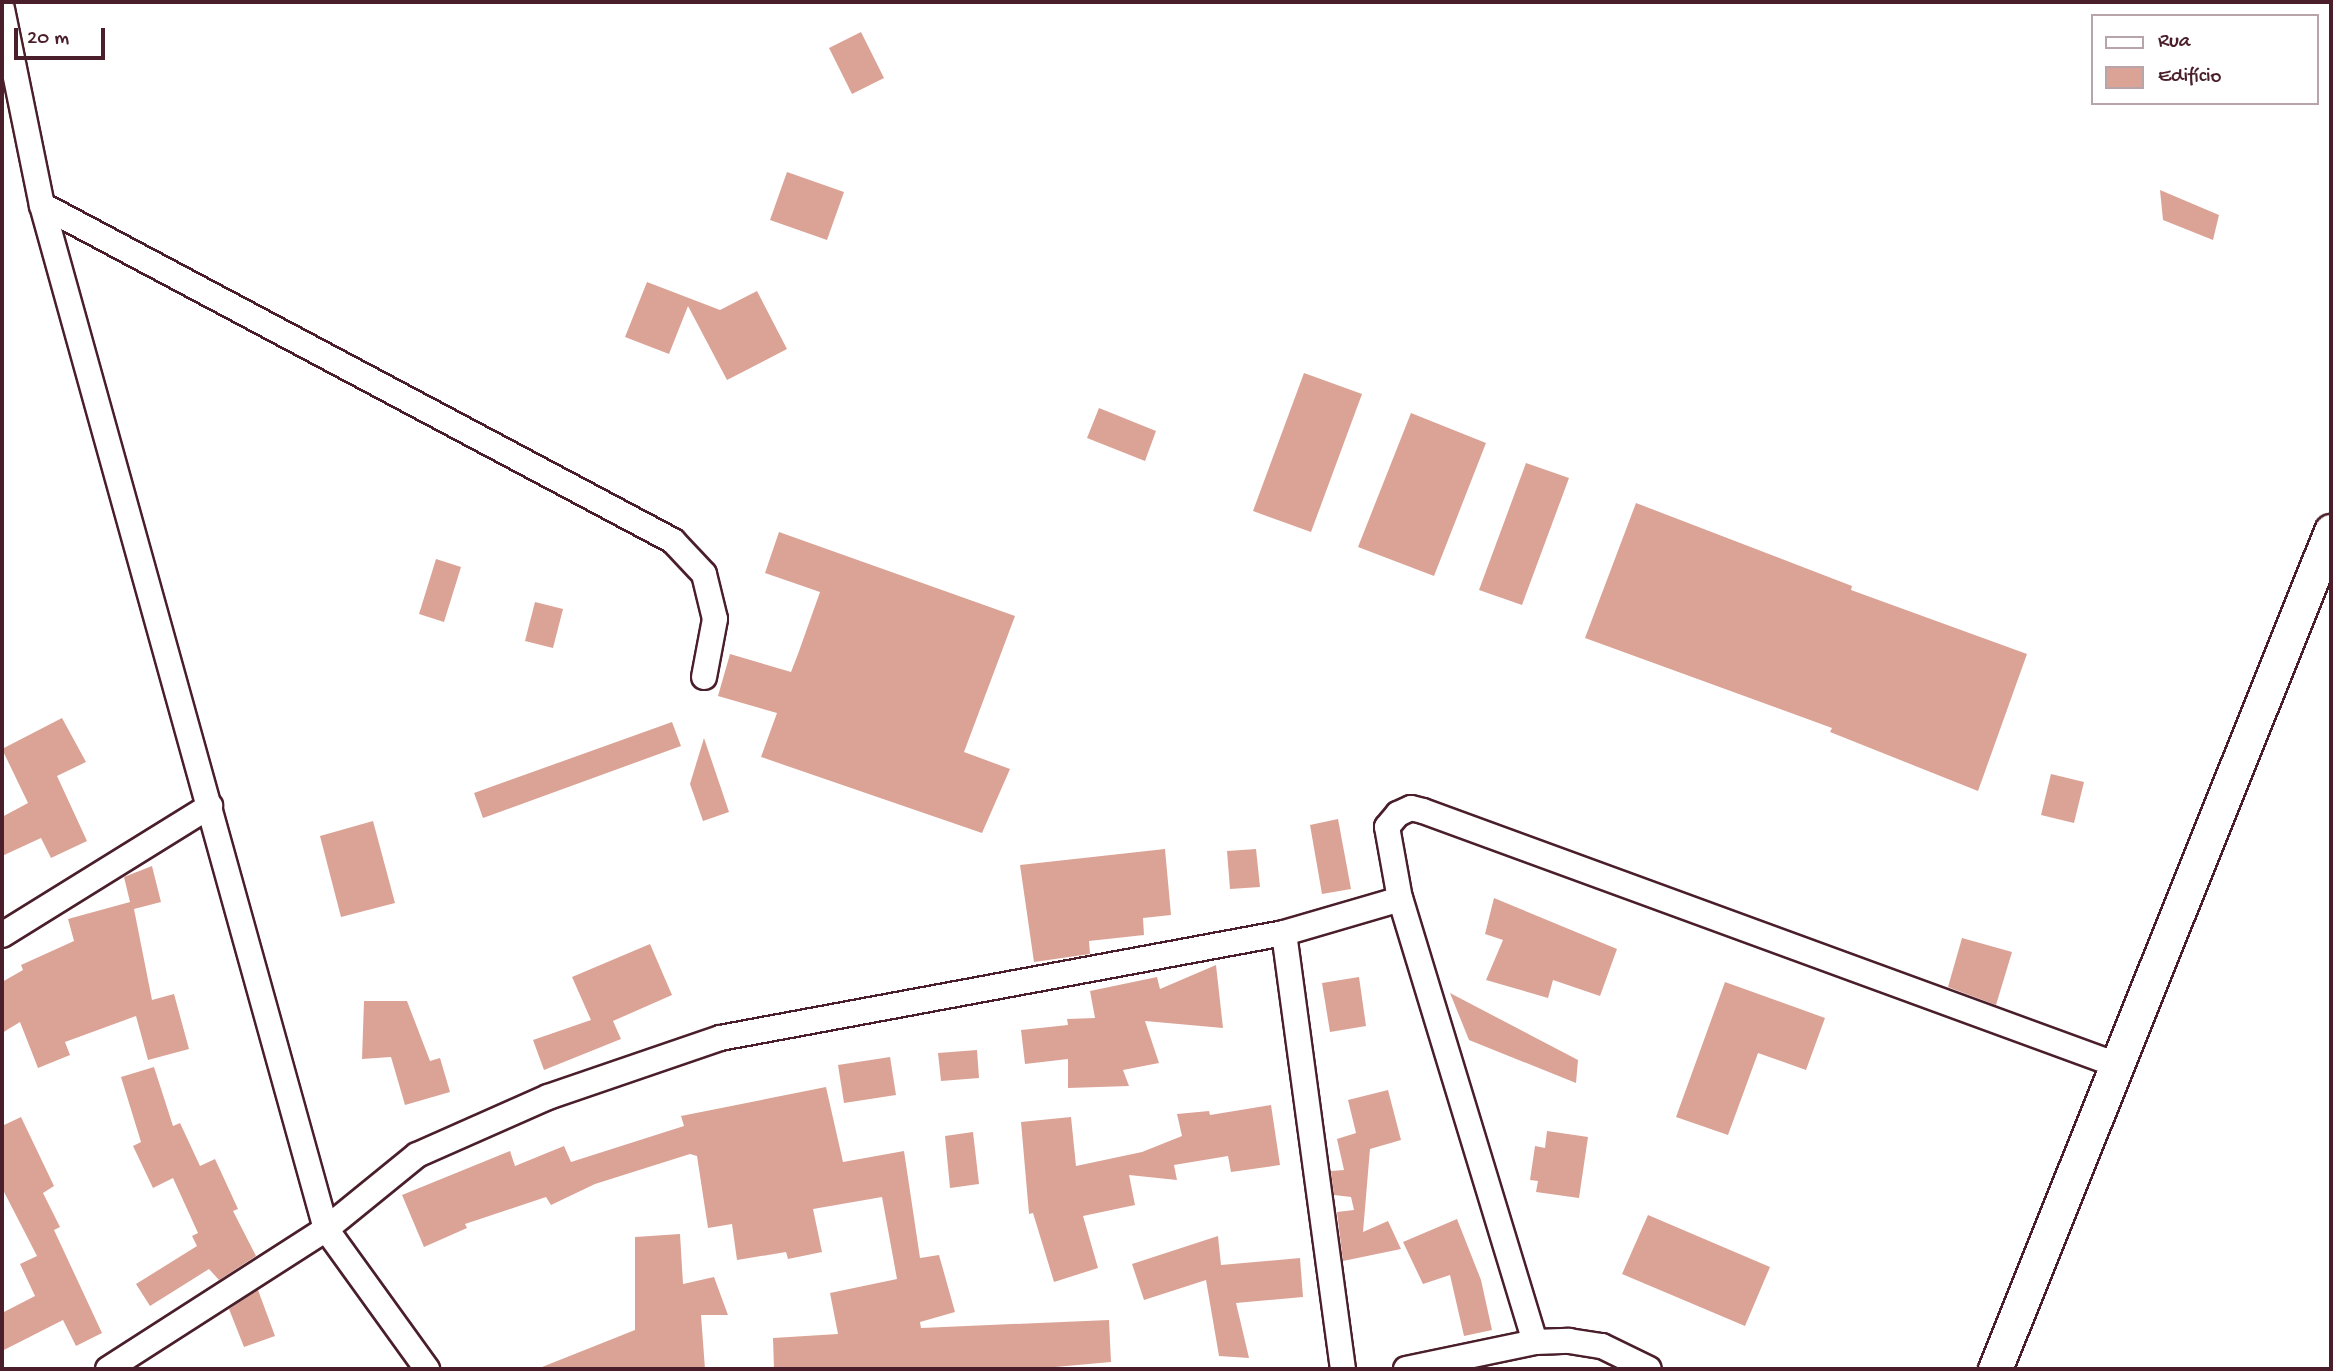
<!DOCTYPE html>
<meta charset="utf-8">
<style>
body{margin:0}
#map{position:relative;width:2333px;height:1371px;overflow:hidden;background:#fff;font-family:"Gochi Hand",sans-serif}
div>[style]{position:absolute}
.building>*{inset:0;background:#dba396}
.roads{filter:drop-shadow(2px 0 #4a1f2b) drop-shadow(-2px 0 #4a1f2b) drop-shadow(0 2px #4a1f2b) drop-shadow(0 -2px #4a1f2b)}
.minor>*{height:24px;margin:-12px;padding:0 12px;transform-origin:12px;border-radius:12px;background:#fff}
.secondary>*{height:33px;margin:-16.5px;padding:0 16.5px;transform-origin:16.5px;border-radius:16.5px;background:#fff}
span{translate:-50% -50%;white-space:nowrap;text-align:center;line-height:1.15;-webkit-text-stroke:5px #fff;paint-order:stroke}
.frame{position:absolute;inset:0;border:4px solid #4a1f2b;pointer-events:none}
.legend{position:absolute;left:2091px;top:14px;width:228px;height:91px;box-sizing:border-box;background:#fff;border:2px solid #b7a5aa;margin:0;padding:9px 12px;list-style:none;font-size:21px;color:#4a1f2b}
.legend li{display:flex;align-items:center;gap:14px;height:35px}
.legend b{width:35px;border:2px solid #b7a5aa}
.scale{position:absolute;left:14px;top:28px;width:91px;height:32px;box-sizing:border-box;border:4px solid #4a1f2b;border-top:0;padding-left:9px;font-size:21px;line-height:24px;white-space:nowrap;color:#4a1f2b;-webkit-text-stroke:5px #fff;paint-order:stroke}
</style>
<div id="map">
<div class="building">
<i style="clip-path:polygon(861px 32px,884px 78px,852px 94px,829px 48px)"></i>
<i style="clip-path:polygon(787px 172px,844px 192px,827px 240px,770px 220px)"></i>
<i style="clip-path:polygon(2160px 190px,2219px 215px,2213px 240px,2163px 220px)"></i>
<i style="clip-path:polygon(647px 282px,720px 310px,757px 291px,787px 349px,727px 380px,688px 306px,669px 354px,625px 337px)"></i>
<i style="clip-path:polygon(1304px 373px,1362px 394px,1311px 532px,1253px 511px)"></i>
<i style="clip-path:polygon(1099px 408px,1156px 431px,1145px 461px,1087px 438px)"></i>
<i style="clip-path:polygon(1411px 413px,1486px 443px,1434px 576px,1358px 547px)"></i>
<i style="clip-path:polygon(1526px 463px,1569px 478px,1522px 605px,1479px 590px)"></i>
<i style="clip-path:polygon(1636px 503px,1852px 586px,1851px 590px,2027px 654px,1978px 791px,1830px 732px,1832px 728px,1585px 638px)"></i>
<i style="clip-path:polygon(779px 532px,1015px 616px,964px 752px,1010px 769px,982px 833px,761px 757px,777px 713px,718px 696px,730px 654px,791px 672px,798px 654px,820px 592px,765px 573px)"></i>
<i style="clip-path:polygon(436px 559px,461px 567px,444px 622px,419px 614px)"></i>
<i style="clip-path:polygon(535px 602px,563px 609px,553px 648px,525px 641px)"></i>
<i style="clip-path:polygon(62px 718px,86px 762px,57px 776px,87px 841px,51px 858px,41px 838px,2px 856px,2px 817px,28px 803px,2px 749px)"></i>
<i style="clip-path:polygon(672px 722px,681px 746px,483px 818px,474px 793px)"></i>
<i style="clip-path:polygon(704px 738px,729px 812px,703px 821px,690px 784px)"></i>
<i style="clip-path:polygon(2051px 774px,2084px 782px,2074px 823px,2041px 815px)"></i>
<i style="clip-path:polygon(1338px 819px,1351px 889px,1322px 894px,1310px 825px)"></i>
<i style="clip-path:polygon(373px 821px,395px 903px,341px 917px,320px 836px)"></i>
<i style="clip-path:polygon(1165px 849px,1171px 915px,1143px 918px,1144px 935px,1089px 941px,1090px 954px,1034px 962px,1020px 865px)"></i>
<i style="clip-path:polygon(1256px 849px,1260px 887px,1230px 889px,1227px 851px)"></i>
<i style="clip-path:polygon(152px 866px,161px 902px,134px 909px,152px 1000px,174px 994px,189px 1049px,148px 1060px,136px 1016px,65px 1042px,70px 1055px,38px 1068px,20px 1022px,2px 1033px,2px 982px,23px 970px,21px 965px,74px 941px,68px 919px,130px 902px,124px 877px)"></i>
<i style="clip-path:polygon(1494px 898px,1617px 949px,1600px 996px,1553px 980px,1548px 998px,1486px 980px,1503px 940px,1485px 934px)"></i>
<i style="clip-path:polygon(1962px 938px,2012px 952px,1996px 1005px,1948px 987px)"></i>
<i style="clip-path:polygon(650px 944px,672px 995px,613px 1021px,621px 1039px,544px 1070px,533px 1040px,591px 1020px,572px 977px)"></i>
<i style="clip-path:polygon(1216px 965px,1223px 1028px,1145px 1021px,1159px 1063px,1123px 1070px,1129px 1086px,1068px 1088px,1068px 1059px,1025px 1064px,1021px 1030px,1068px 1025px,1067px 1019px,1095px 1018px,1090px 991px,1157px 977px,1160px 989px)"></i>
<i style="clip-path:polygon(1359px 977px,1366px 1026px,1330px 1032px,1322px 983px)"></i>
<i style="clip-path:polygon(1725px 982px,1825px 1018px,1806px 1070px,1758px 1053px,1728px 1135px,1676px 1117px)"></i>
<i style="clip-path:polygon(1450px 993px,1578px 1060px,1576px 1083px,1469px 1040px)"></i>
<i style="clip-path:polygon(364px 1001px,407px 1001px,430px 1061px,440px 1058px,450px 1092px,405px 1105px,391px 1057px,362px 1059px)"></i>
<i style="clip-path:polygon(977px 1050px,979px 1078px,941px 1081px,938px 1053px)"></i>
<i style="clip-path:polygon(890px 1057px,896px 1095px,844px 1103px,838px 1065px)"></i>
<i style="clip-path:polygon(154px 1067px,173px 1126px,180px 1123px,200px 1166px,215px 1159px,238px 1209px,233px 1211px,256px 1256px,219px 1280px,209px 1269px,150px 1306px,136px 1284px,197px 1246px,192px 1236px,198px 1233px,173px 1178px,153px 1188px,133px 1146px,141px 1142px,121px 1077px)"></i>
<i style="clip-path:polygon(826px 1087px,843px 1162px,904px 1151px,920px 1258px,939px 1255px,955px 1312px,920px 1322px,921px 1328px,1109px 1320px,1111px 1362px,1033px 1369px,774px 1369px,773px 1338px,838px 1334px,830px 1293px,897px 1279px,882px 1197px,813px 1209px,822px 1252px,788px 1259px,786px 1252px,737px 1260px,732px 1224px,708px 1228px,697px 1156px,690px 1154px,595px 1184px,551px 1205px,546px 1197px,465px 1224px,467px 1228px,424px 1247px,402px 1195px,510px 1151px,515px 1166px,564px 1146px,571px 1162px,684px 1126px,681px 1116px)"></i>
<i style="clip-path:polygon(1388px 1090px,1401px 1140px,1370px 1149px,1363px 1232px,1388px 1221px,1401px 1249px,1343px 1261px,1337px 1212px,1354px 1210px,1351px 1197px,1334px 1195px,1331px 1171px,1344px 1170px,1337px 1139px,1356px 1133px,1348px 1100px)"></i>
<i style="clip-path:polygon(1271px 1105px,1280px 1165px,1231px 1172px,1228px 1156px,1174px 1165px,1177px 1180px,1129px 1175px,1135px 1205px,1083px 1216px,1098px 1268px,1054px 1282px,1033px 1213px,1029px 1214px,1021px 1122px,1071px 1117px,1076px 1166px,1142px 1152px,1182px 1136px,1177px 1114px,1209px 1111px,1210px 1115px)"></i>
<i style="clip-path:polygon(21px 1117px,54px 1186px,43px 1193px,60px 1227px,54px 1230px,102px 1333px,76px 1346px,63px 1320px,2px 1351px,2px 1313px,35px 1296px,20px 1264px,37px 1256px,2px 1188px,2px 1126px)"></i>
<i style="clip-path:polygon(1547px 1131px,1588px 1137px,1579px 1198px,1536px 1192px,1538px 1181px,1530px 1180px,1535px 1146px,1545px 1148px)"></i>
<i style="clip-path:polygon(973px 1132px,979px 1184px,950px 1188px,945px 1136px)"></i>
<i style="clip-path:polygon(1648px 1215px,1770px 1267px,1745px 1326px,1622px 1274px)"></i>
<i style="clip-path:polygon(1457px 1219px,1481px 1280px,1492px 1330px,1464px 1336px,1450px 1275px,1423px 1284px,1403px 1242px)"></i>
<i style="clip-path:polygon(680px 1234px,683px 1284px,714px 1277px,728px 1315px,701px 1315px,705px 1369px,537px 1369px,635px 1330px,635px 1237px)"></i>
<i style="clip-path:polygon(1218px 1236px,1221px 1265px,1300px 1258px,1303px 1297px,1236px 1303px,1249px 1358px,1219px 1356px,1206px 1280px,1144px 1300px,1132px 1264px)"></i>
<i style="clip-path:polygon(258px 1290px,275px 1336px,244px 1347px,229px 1309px)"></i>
</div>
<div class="roads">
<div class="minor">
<i style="left:2px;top:9px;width:200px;rotate:78.5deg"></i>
<i style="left:42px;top:205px;width:1063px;rotate:74.5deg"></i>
<i style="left:326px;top:1229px;width:173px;rotate:54.2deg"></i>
<i style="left:42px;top:205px;width:715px;rotate:28.03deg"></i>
<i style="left:673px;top:541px;width:45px;rotate:46.8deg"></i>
<i style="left:704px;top:574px;width:46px;rotate:76.3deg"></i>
<i style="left:715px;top:619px;width:59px;rotate:100.7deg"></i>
<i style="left:1284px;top:933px;width:440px;rotate:82.3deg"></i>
<i style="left:2px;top:935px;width:245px;rotate:-31.8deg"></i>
<i style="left:1535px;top:1342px;width:463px;rotate:-106.9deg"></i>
<i style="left:1400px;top:899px;width:73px;rotate:-100.2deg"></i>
<i style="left:1387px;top:827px;width:17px;rotate:-50deg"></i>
<i style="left:1398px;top:814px;width:14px;rotate:-25deg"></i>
<i style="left:1411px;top:808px;width:12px;rotate:14deg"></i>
<i style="left:1423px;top:811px;width:739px;rotate:20.1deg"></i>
<i style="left:108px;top:1369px;width:259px;rotate:-32.7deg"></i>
<i style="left:326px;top:1229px;width:117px;rotate:-39.1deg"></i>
<i style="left:417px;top:1155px;width:143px;rotate:-23.9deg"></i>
<i style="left:548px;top:1097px;width:182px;rotate:-18.9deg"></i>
<i style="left:720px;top:1038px;width:574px;rotate:-10.55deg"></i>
<i style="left:1284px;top:933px;width:121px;rotate:-16.3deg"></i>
<i style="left:1406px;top:1369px;width:132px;rotate:-11.8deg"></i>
<i style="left:1535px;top:1342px;width:34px;rotate:-2deg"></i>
<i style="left:1569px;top:1341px;width:33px;rotate:9deg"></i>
<i style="left:1602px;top:1346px;width:52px;rotate:26.1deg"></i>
</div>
<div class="secondary">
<i style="left:1995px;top:1369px;width:903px;rotate:-68.15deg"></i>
</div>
</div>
<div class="frame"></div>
<ul class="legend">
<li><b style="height:9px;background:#fff"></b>Rua</li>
<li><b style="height:19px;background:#dba396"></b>Edifício</li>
</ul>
<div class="scale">20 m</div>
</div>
